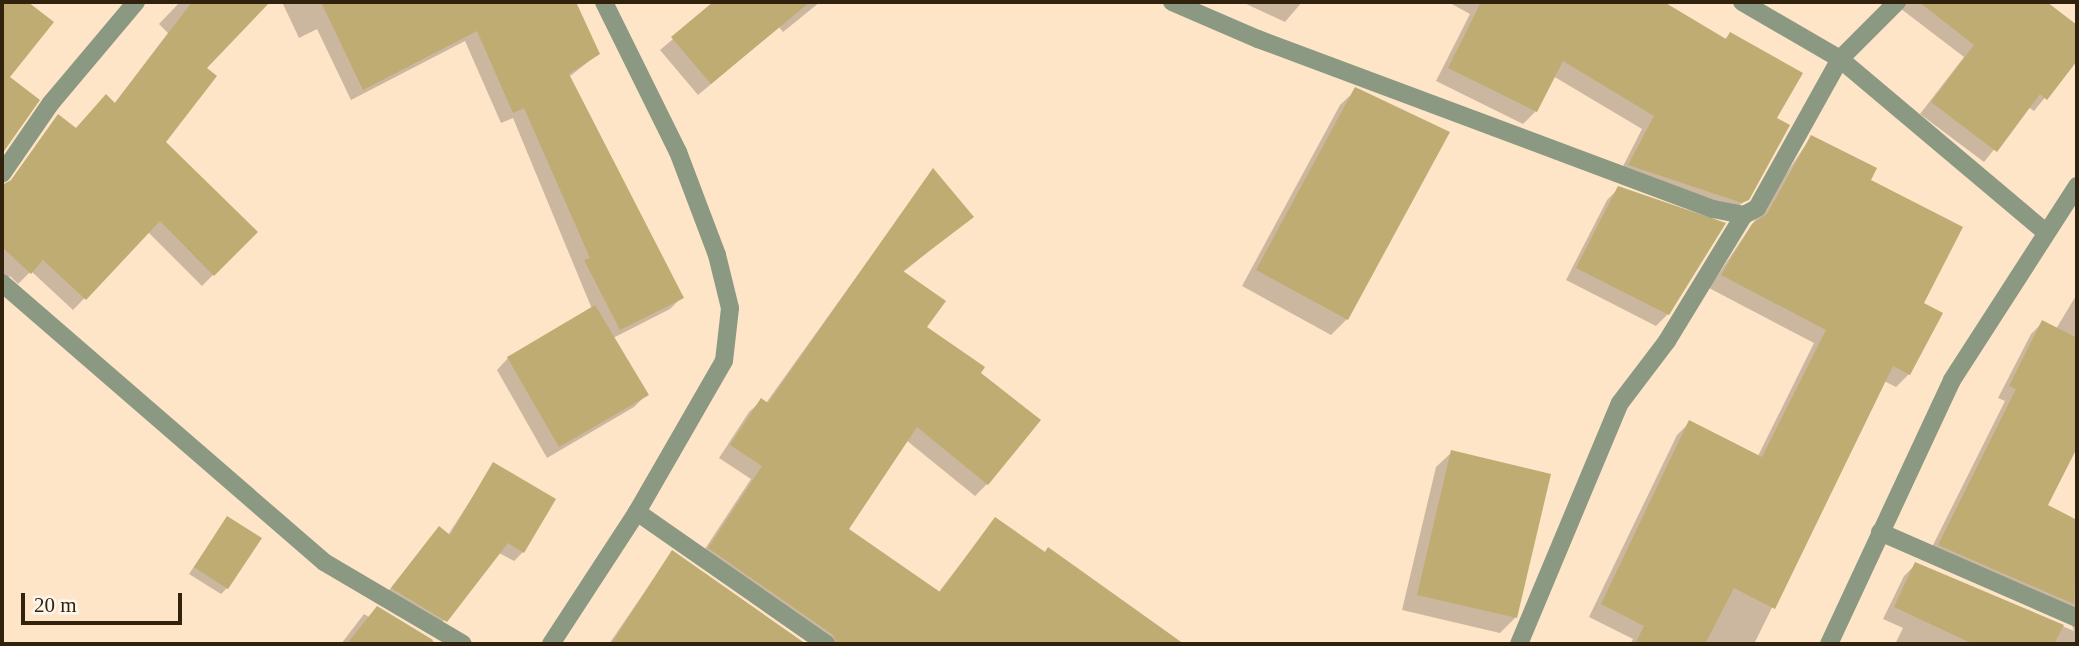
<!DOCTYPE html>
<style>
body{margin:0}
#map{position:relative;width:2079px;height:646px;overflow:hidden;background:#fee5c8;font-family:"Times New Roman",serif}
div>[style]{position:absolute}
.shadow>*{inset:0;background:#0003}
.building>*{inset:0;background:#beac72}
.minor>*{height:18px;margin:-9px;padding:0 9px;transform-origin:9px;border-radius:9px;background:#8b9882}
span{translate:-50% -50%;white-space:nowrap;text-align:center;line-height:1.15;-webkit-text-stroke:6px #fef5eb;paint-order:stroke}
.frame{position:absolute;inset:0;border:4px solid #31220e;pointer-events:none}
.scale{position:absolute;left:21px;top:593px;width:161px;height:32px;box-sizing:border-box;border:4px solid #31220e;border-top:0;padding-left:9px;font-size:21px;line-height:24px;white-space:nowrap;color:#31220e;-webkit-text-stroke:5px #fef5eb;paint-order:stroke}
</style>
<div id="map">
<div class="shadow">
<i style="clip-path:polygon(2px 2px,26px 2px,51px 22px,2px 85px)"></i>
<i style="clip-path:polygon(180px 2px,268px 2px,205px 69px,164px 142px,255px 232px,202px 286px,148px 232px,73px 310px,31px 271px,18px 284px,10px 276px,2px 284px,2px 219px,114px 104px,168px 33px,159px 24px)"></i>
<i style="clip-path:polygon(282px 2px,555px 2px,598px 54px,569px 77px,681px 298px,670px 309px,613px 338px,646px 395px,634px 407px,547px 458px,497px 370px,508px 358px,592px 309px,513px 118px,501px 123px,465px 41px,351px 100px,317px 29px,299px 38px)"></i>
<i style="clip-path:polygon(717px 2px,820px 2px,783px 32px,779px 27px,698px 95px,660px 50px)"></i>
<i style="clip-path:polygon(1242px 2px,1302px 2px,1285px 22px)"></i>
<i style="clip-path:polygon(1448px 2px,1633px 2px,1724px 40px,1730px 34px,1775px 119px,1747px 198px,1733px 212px,1617px 178px,1642px 129px,1553px 76px,1536px 111px,1523px 124px,1436px 81px,1470px 14px)"></i>
<i style="clip-path:polygon(1892px 2px,2046px 2px,2077px 27px,2077px 58px,2034px 111px,2028px 107px,1984px 162px,1920px 114px,1964px 57px)"></i>
<i style="clip-path:polygon(1356px 90px,1447px 133px,1347px 319px,1331px 335px,1242px 286px,1340px 105px)"></i>
<i style="clip-path:polygon(1811px 137px,1869px 181px,1922px 304px,1909px 374px,1896px 387px,1884px 381px,1754px 644px,1630px 644px,1633px 639px,1589px 617px,1677px 435px,1690px 422px,1758px 456px,1814px 343px,1709px 288px)"></i>
<i style="clip-path:polygon(933px 170px,971px 217px,902px 273px,925px 328px,979px 373px,987px 484px,975px 496px,906px 440px,847px 530px,938px 593px,995px 519px,1154px 625px,1141px 644px,817px 644px,697px 561px,751px 479px,719px 458px,749px 412px,762px 400px,766px 403px)"></i>
<i style="clip-path:polygon(1619px 188px,1668px 314px,1656px 326px,1566px 280px,1607px 200px)"></i>
<i style="clip-path:polygon(2077px 294px,2077px 444px,2046px 506px,2077px 522px,2077px 644px,1895px 644px,1903px 628px,1883px 619px,1904px 576px,1916px 564px,2074px 631px,2070px 619px,1927px 557px,2005px 401px,1998px 398px,2031px 334px,2043px 322px,2056px 329px)"></i>
<i style="clip-path:polygon(1452px 452px,1515px 618px,1500px 633px,1402px 610px,1436px 467px)"></i>
<i style="clip-path:polygon(494px 464px,523px 552px,514px 561px,499px 553px,436px 630px,383px 598px,430px 538px,448px 535px)"></i>
<i style="clip-path:polygon(227px 518px,227px 588px,221px 594px,189px 574px)"></i>
<i style="clip-path:polygon(672px 552px,803px 644px,609px 644px)"></i>
<i style="clip-path:polygon(377px 608px,438px 644px,341px 644px,364px 614px,369px 617px)"></i>
</div>
<div class="building">
<i style="clip-path:polygon(2px 2px,28px 2px,54px 22px,10px 77px,40px 100px,2px 154px)"></i>
<i style="clip-path:polygon(192px 2px,270px 2px,207px 68px,217px 76px,166px 142px,258px 232px,214px 276px,160px 221px,86px 300px,43px 260px,31px 274px,2px 247px,2px 185px,11px 180px,58px 114px,76px 128px,106px 94px,115px 103px)"></i>
<i style="clip-path:polygon(321px 2px,576px 2px,600px 54px,569px 74px,684px 298px,620px 330px,584px 260px,590px 258px,524px 108px,513px 113px,477px 31px,363px 90px)"></i>
<i style="clip-path:polygon(713px 2px,810px 2px,711px 84px,671px 37px)"></i>
<i style="clip-path:polygon(1481px 2px,1664px 2px,1726px 39px,1730px 32px,1803px 73px,1777px 118px,1790px 125px,1749px 200px,1742px 203px,1628px 165px,1654px 116px,1563px 61px,1537px 112px,1448px 68px)"></i>
<i style="clip-path:polygon(1919px 2px,2047px 2px,2077px 25px,2077px 61px,2047px 100px,2040px 94px,1997px 152px,1931px 102px,1974px 45px)"></i>
<i style="clip-path:polygon(1355px 87px,1450px 132px,1348px 320px,1256px 270px)"></i>
<i style="clip-path:polygon(1811px 135px,1877px 168px,1871px 180px,1963px 227px,1924px 303px,1943px 313px,1910px 375px,1893px 366px,1775px 609px,1734px 588px,1705px 644px,1635px 644px,1644px 626px,1601px 604px,1689px 420px,1762px 457px,1826px 330px,1721px 275px,1752px 224px,1767px 214px)"></i>
<i style="clip-path:polygon(933px 168px,974px 217px,903px 271px,946px 301px,927px 327px,985px 367px,981px 373px,1041px 420px,988px 485px,917px 427px,849px 529px,940px 592px,995px 517px,1045px 552px,1048px 547px,1184px 644px,837px 644px,833px 635px,708px 548px,762px 466px,730px 445px,761px 398px,768px 403px)"></i>
<i style="clip-path:polygon(1618px 186px,1726px 223px,1669px 315px,1576px 268px)"></i>
<i style="clip-path:polygon(595px 305px,649px 395px,559px 447px,507px 357px)"></i>
<i style="clip-path:polygon(2042px 320px,2077px 338px,2077px 448px,2048px 505px,2077px 520px,2074px 604px,1938px 545px,2016px 389px,2009px 386px)"></i>
<i style="clip-path:polygon(1451px 450px,1551px 474px,1517px 618px,1417px 595px)"></i>
<i style="clip-path:polygon(493px 462px,556px 499px,524px 553px,508px 543px,447px 622px,391px 588px,439px 526px,450px 535px)"></i>
<i style="clip-path:polygon(227px 516px,262px 538px,228px 589px,194px 567px)"></i>
<i style="clip-path:polygon(672px 550px,806px 644px,611px 644px)"></i>
<i style="clip-path:polygon(1915px 562px,2064px 625px,2054px 644px,1973px 644px,1894px 607px)"></i>
<i style="clip-path:polygon(377px 606px,433px 640px,430px 644px,347px 644px)"></i>
</div>
<div class="minor">
<i style="left:1172px;top:2px;width:94px;rotate:23.3deg"></i>
<i style="left:1258px;top:39px;width:486px;rotate:20.5deg"></i>
<i style="left:1713px;top:209px;width:32px;rotate:11deg"></i>
<i style="left:1744px;top:215px;width:15px;rotate:-28deg"></i>
<i style="left:1757px;top:208px;width:171px;rotate:-60.9deg"></i>
<i style="left:1840px;top:59px;width:267px;rotate:40.1deg"></i>
<i style="left:1742px;top:2px;width:113px;rotate:30.2deg"></i>
<i style="left:1840px;top:59px;width:81px;rotate:-45deg"></i>
<i style="left:2px;top:174px;width:86px;rotate:-55.4deg"></i>
<i style="left:51px;top:103px;width:132px;rotate:-49.9deg"></i>
<i style="left:2px;top:283px;width:426px;rotate:40.9deg"></i>
<i style="left:324px;top:562px;width:161px;rotate:30.5deg"></i>
<i style="left:637px;top:512px;width:231px;rotate:34.9deg"></i>
<i style="left:1880px;top:532px;width:215px;rotate:23.6deg"></i>
<i style="left:551px;top:644px;width:158px;rotate:-56.9deg"></i>
<i style="left:637px;top:512px;width:174px;rotate:-60.1deg"></i>
<i style="left:724px;top:361px;width:53px;rotate:-83.5deg"></i>
<i style="left:730px;top:308px;width:55px;rotate:-103.8deg"></i>
<i style="left:717px;top:255px;width:110px;rotate:-110.7deg"></i>
<i style="left:678px;top:152px;width:167px;rotate:-116.3deg"></i>
<i style="left:1519px;top:644px;width:261px;rotate:-67.3deg"></i>
<i style="left:1620px;top:403px;width:78px;rotate:-52.8deg"></i>
<i style="left:1667px;top:341px;width:148px;rotate:-58.6deg"></i>
<i style="left:1829px;top:644px;width:291px;rotate:-65deg"></i>
<i style="left:1952px;top:380px;width:231px;rotate:-57.2deg"></i>
</div>
<div class="frame"></div>
<div class="scale">20 m</div>
</div>
